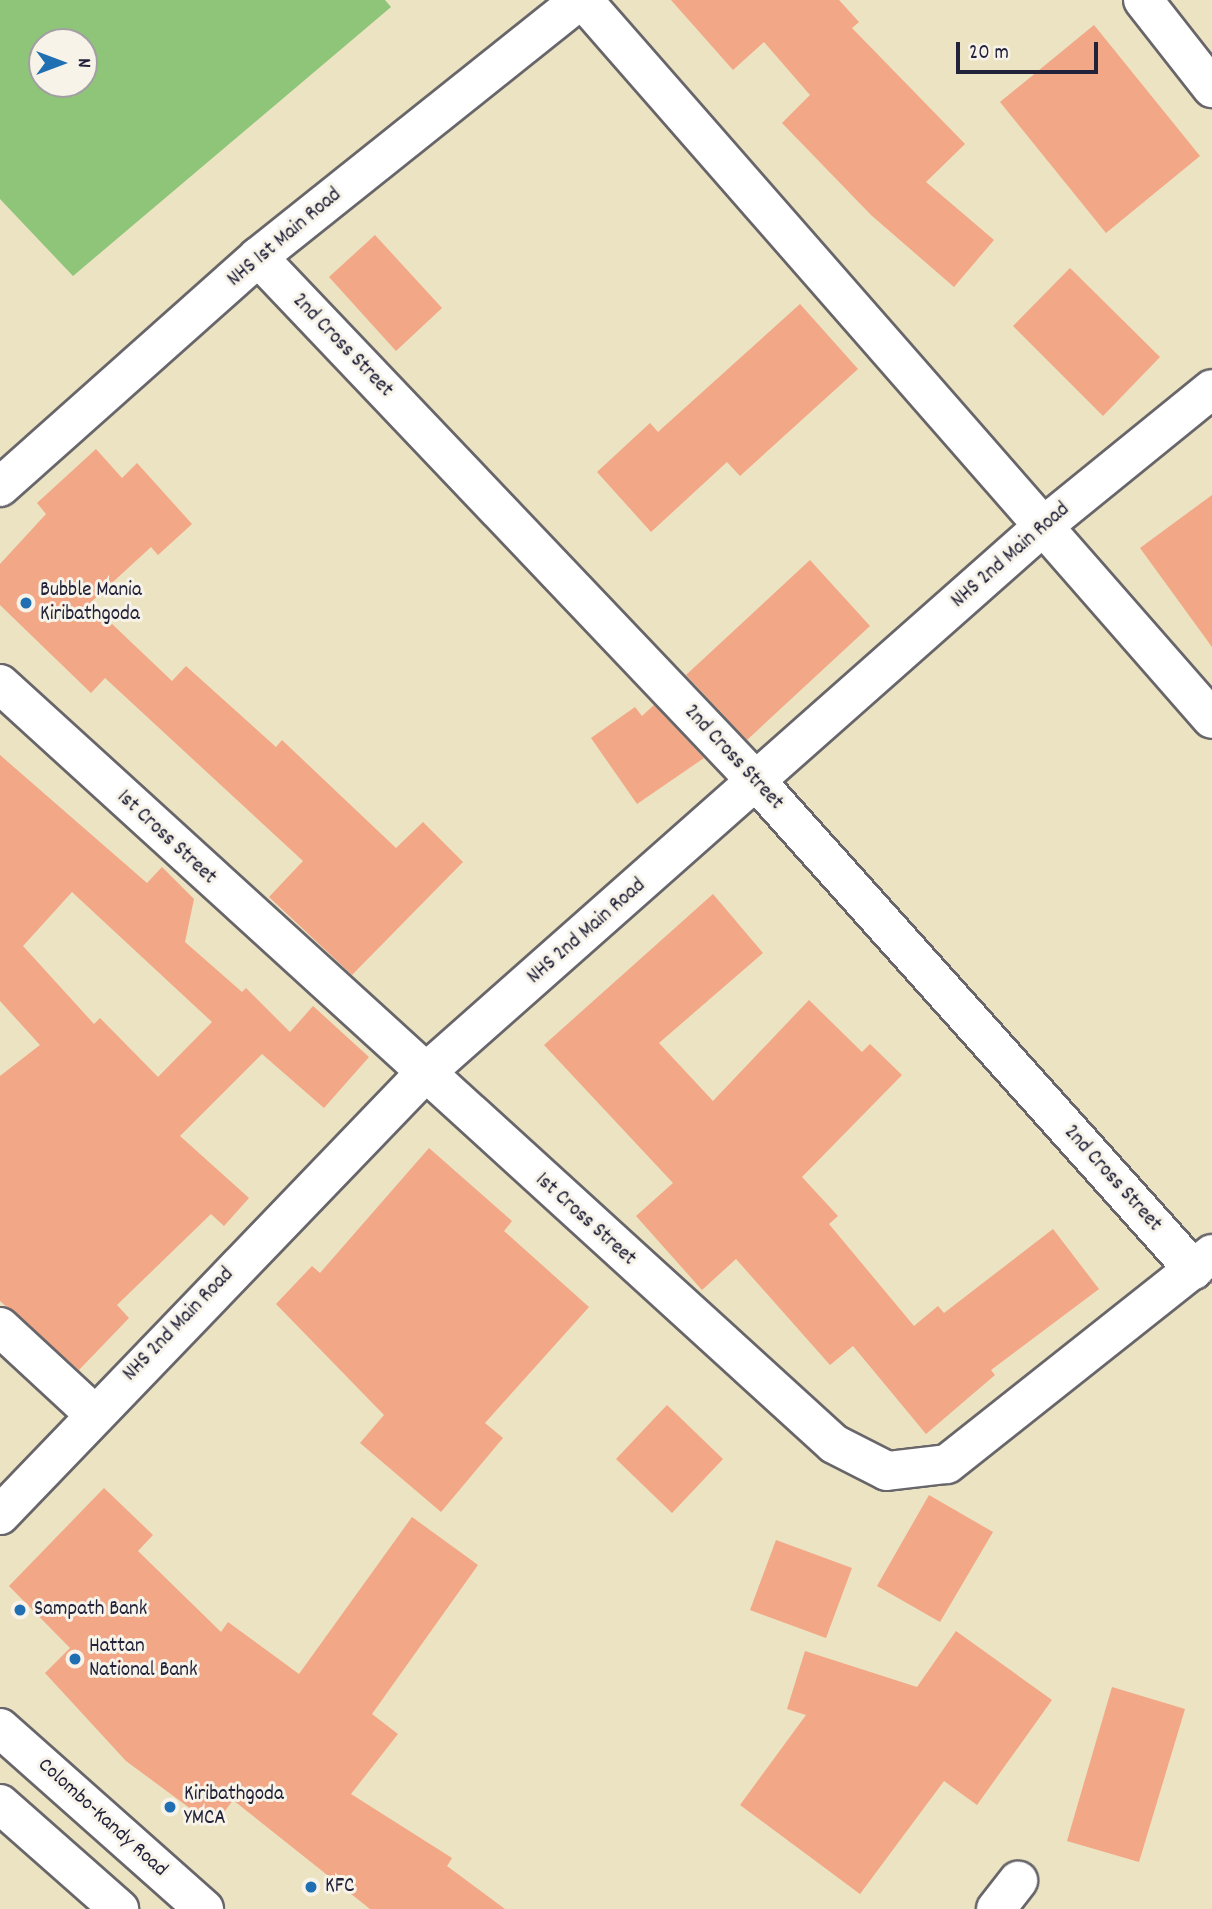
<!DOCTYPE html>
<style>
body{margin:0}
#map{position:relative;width:1212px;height:1909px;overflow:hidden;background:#ebe3c2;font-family:Dekko,sans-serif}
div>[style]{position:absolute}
.green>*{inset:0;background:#8ec578}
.building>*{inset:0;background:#f2a787}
.roads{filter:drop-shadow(2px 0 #68666a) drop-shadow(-2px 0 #68666a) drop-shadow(0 2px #68666a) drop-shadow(0 -2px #68666a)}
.minor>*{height:38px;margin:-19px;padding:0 19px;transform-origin:19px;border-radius:19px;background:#fff}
.trunk>*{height:38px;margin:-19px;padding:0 19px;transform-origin:19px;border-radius:19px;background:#fff}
.dots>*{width:19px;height:19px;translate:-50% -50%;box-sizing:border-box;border:4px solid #f7f3e8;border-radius:50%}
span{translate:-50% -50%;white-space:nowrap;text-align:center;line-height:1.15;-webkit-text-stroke:6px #f7f3e8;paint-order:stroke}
.street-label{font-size:21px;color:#22223b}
.poi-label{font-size:21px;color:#22223b}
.left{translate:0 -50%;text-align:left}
.north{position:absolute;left:28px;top:28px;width:70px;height:70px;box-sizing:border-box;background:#f7f3e8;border:2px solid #a29fa3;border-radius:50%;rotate:90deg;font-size:19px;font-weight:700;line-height:28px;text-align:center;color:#22223b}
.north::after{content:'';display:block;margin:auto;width:24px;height:32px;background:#1f6fb2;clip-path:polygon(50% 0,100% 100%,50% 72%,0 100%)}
.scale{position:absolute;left:956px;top:42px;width:142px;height:32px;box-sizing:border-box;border:4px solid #22223b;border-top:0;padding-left:9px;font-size:21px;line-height:24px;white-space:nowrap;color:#22223b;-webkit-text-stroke:5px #f7f3e8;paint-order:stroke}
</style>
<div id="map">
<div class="green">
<i style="clip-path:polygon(evenodd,0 0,385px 0,391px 7px,73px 276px,0 199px,0 0,42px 42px,84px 42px,84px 84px,42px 84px,42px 42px)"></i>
</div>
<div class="building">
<i style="clip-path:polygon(671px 0,839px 0,859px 22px,852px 28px,965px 144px,926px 182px,994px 240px,954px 287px,871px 215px,782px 123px,810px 95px,764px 42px,733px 70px)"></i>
<i style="clip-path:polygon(1094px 25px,1200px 156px,1106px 233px,1000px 102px)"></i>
<i style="clip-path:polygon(375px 235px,442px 308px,396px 351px,329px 277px)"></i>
<i style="clip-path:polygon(1070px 268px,1160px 357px,1103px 416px,1013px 326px)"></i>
<i style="clip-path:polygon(800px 304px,858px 369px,740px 476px,727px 462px,651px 532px,597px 472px,650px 423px,658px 432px)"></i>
<i style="clip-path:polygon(96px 449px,122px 478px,137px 463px,192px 524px,158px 555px,151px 547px,90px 603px,172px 681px,186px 666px,276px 747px,282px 740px,396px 848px,423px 822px,463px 862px,352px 975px,269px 897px,303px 861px,105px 678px,91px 693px,0 605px,0 564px,46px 514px,37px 503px)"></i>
<i style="clip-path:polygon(1212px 495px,1212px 647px,1140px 548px)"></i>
<i style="clip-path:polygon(810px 560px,870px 626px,747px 740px,686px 675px)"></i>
<i style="clip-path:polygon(654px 705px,704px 758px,637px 804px,591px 738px,635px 707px,642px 716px)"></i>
<i style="clip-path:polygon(evenodd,0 755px,147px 883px,162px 867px,194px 899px,185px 942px,242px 992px,246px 988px,290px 1032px,313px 1006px,369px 1057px,324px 1108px,262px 1054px,180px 1136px,249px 1198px,224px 1226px,211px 1214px,117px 1305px,129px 1318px,79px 1370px,0 1301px,0 1076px,40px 1045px,0 1001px,0 755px,72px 892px,212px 1022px,158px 1077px,100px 1018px,94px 1024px,23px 946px,72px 892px)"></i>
<i style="clip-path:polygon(713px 894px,763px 953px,659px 1043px,713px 1101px,809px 1000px,862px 1052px,870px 1044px,902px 1075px,802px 1177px,838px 1216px,829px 1224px,914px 1326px,938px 1306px,944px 1313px,1053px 1229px,1099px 1289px,991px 1370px,995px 1375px,926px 1434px,853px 1346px,830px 1365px,736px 1259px,702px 1290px,636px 1216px,673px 1183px,544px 1045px)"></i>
<i style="clip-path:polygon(429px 1148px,512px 1221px,504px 1231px,589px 1307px,485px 1423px,503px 1438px,441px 1512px,360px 1443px,384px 1415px,276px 1304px,312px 1266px,320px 1273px)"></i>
<i style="clip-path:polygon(667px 1405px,723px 1459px,672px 1513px,616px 1459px)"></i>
<i style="clip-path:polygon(104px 1488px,153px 1535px,138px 1551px,221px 1632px,228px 1622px,299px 1674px,412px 1517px,478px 1565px,372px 1714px,398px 1734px,351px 1794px,452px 1858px,447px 1866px,505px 1909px,370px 1909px,233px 1800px,214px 1826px,126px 1761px,45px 1673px,70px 1648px,9px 1586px)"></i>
<i style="clip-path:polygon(929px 1495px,993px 1532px,940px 1622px,877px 1586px)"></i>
<i style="clip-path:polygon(776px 1540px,852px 1568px,826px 1638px,750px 1610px)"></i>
<i style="clip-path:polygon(956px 1631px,1052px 1700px,977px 1805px,944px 1781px,860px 1894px,740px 1805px,806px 1715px,787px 1709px,805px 1651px,917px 1687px)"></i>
<i style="clip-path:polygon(1112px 1687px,1185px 1709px,1139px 1862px,1067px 1841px)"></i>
</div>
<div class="roads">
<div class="minor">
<i style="left:583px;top:0;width:955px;rotate:48.82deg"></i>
<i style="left:1143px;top:0;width:112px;rotate:51.9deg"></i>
<i style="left:258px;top:257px;width:724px;rotate:46.45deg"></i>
<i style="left:757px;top:782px;width:655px;rotate:48.16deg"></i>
<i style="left:0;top:487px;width:346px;rotate:-41.7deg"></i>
<i style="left:258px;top:257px;width:412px;rotate:-38.6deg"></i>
<i style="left:0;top:684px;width:1128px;rotate:42.34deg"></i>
<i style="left:834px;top:1444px;width:59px;rotate:27deg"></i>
<i style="left:887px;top:1471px;width:60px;rotate:-6.7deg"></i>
<i style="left:947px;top:1464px;width:338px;rotate:-38.4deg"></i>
<i style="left:0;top:1327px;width:127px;rotate:42.8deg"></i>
<i style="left:0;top:1515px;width:610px;rotate:-46.13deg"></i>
<i style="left:423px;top:1075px;width:825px;rotate:-41.51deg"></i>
<i style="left:1041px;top:528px;width:220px;rotate:-39.1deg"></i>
<i style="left:996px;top:1909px;width:36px;rotate:-52deg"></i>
</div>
<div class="trunk">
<i style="left:0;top:1728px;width:273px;rotate:41.6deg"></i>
<i style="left:0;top:1804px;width:159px;rotate:41.4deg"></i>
</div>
</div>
<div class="dots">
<i style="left:26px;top:603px;background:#1f6fb2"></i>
<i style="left:20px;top:1610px;background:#1f6fb2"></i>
<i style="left:75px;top:1659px;background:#1f6fb2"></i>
<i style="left:170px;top:1807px;background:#1f6fb2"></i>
<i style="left:311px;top:1887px;background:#1f6fb2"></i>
</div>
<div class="street-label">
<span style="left:285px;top:238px;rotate:-40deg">NHS 1st Main Road</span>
<span style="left:342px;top:346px;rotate:46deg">2nd Cross Street</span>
<span style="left:1011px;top:556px;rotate:-41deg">NHS 2nd Main Road</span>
<span style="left:733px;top:758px;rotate:47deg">2nd Cross Street</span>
<span style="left:166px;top:838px;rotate:43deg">1st Cross Street</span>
<span style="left:587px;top:932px;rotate:-41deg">NHS 2nd Main Road</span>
<span style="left:1112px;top:1179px;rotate:48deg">2nd Cross Street</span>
<span style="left:585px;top:1220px;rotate:42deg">1st Cross Street</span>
<span style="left:179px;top:1325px;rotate:-46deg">NHS 2nd Main Road</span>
<span style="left:102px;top:1818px;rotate:42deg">Colombo-Kandy Road</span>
</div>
<div class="poi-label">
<span class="left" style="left:40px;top:603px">Bubble Mania<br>Kiribathgoda</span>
<span class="left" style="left:34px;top:1610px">Sampath Bank</span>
<span class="left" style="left:89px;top:1659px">Hattan<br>National Bank</span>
<span class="left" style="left:184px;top:1807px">Kiribathgoda<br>YMCA</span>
<span class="left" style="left:325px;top:1887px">KFC</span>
</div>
<div class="north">N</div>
<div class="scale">20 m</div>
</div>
